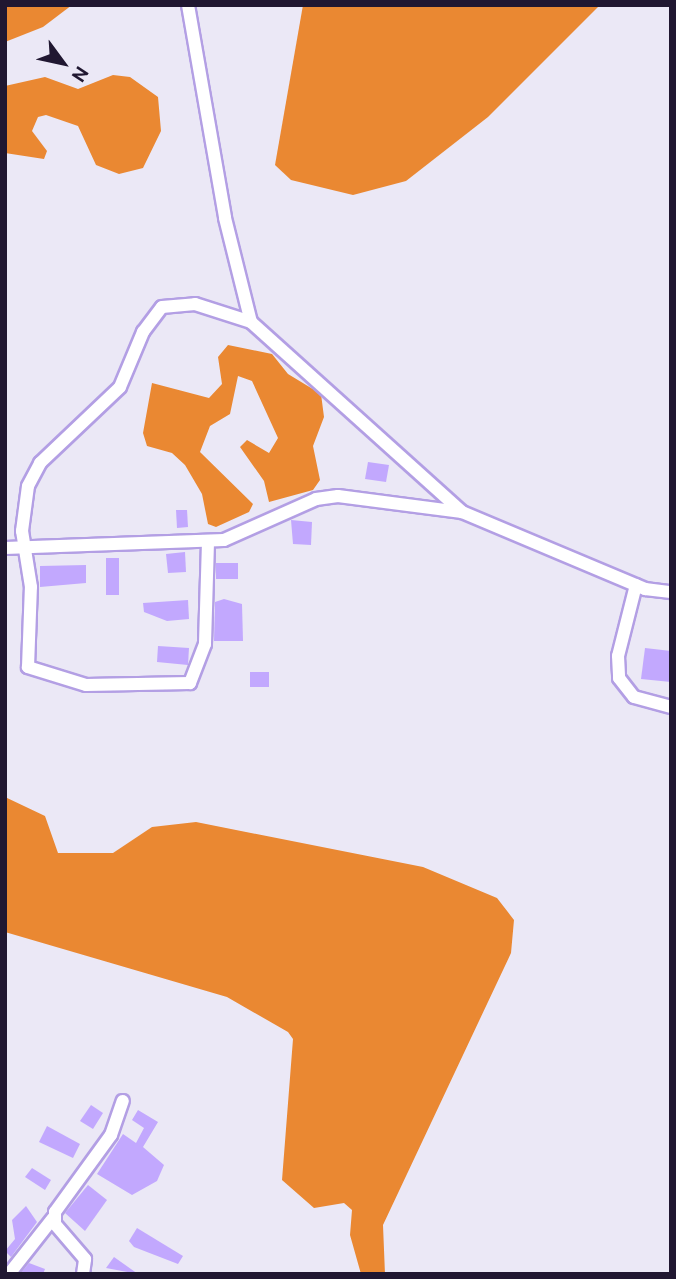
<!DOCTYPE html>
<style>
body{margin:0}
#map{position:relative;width:676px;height:1279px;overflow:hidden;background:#ebe8f6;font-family:Ubuntu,sans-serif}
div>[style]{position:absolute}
.forest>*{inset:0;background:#ea8832}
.building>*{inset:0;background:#c2a8fe}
.roads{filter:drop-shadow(2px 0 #b39fe4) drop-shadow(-2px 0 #b39fe4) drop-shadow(0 2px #b39fe4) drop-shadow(0 -2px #b39fe4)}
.street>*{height:12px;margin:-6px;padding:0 6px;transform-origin:6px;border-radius:6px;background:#fff}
span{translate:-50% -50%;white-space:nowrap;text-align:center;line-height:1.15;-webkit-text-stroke:6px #ebe8f6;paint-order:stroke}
.frame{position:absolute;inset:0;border:7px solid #201731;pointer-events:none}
.north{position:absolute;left:28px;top:28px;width:70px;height:70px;-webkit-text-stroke:5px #ebe8f6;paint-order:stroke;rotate:123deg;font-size:19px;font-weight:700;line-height:28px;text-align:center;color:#201731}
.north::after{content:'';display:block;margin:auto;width:24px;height:32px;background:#201731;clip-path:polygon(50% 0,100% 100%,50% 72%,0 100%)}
</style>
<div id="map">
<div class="forest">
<i style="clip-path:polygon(5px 5px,72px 5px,43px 27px,5px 42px)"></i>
<i style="clip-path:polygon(303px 5px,600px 5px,488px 117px,406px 181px,353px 195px,291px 180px,275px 165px)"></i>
<i style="clip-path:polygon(113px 75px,130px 77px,158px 97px,161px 131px,143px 168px,119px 174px,96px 165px,78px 126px,46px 115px,38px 117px,32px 131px,47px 151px,44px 159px,5px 153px,5px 86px,45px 77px,78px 89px)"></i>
<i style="clip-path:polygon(228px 345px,272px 354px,288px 374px,321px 394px,324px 417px,313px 446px,320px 480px,313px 490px,269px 502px,264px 481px,240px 447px,247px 440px,269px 453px,278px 438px,252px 381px,238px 376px,230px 414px,210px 426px,200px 452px,253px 504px,249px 512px,216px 527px,208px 524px,202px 494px,185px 465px,172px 453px,147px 446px,143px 433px,152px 383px,209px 398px,222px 384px,218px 357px)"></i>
<i style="clip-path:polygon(5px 797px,45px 816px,58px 853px,113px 853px,152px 827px,196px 822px,423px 867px,497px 898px,514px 920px,511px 953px,383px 1225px,385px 1274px,361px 1274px,350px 1235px,352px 1210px,344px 1203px,314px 1208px,282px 1180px,293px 1039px,288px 1032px,227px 997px,5px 932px)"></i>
</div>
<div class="building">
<i style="clip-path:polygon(368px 462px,389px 465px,386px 482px,365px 479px)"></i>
<i style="clip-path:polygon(176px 510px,187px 510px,188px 527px,177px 528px)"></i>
<i style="clip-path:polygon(291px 520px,312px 522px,311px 545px,293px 544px)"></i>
<i style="clip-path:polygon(185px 552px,186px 572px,168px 573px,166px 554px)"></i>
<i style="clip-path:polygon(106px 558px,119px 558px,119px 595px,106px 595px)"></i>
<i style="clip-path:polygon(216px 563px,238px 563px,238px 579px,216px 579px)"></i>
<i style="clip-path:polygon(86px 565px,86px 583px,40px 587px,40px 566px)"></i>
<i style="clip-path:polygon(224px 599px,242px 604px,243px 641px,214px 641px,215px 602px)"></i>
<i style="clip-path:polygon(188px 600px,189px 619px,167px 621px,144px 612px,143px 603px)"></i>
<i style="clip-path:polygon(158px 646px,189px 648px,188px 665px,157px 662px)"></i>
<i style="clip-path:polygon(645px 648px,671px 651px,671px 682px,641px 679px)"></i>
<i style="clip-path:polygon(250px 672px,269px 672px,269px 687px,250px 687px)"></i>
<i style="clip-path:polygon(91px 1105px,103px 1113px,93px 1129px,80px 1121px)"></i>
<i style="clip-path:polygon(138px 1110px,158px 1122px,143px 1147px,164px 1165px,157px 1181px,132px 1195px,97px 1174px,123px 1134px,136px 1143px,144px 1128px,132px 1120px)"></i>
<i style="clip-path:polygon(47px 1126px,80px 1144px,73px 1158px,39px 1142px)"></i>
<i style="clip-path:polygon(32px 1168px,51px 1180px,45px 1190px,25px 1177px)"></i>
<i style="clip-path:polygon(88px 1185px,107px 1200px,85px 1231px,65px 1213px)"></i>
<i style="clip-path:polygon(26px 1206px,37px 1222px,11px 1257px,5px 1251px,15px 1239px,12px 1220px)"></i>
<i style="clip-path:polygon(137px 1228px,183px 1256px,178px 1264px,134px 1247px,129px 1241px)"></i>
<i style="clip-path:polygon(114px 1257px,138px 1274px,106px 1268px)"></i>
<i style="clip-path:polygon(29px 1263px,45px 1269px,43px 1274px,20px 1274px)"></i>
</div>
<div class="roads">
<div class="street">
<i style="left:188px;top:5px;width:216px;rotate:80.1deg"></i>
<i style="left:225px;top:218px;width:107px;rotate:76deg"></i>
<i style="left:251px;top:322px;width:284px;rotate:42deg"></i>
<i style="left:208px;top:542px;width:102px;rotate:91.7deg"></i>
<i style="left:205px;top:644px;width:42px;rotate:111deg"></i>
<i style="left:190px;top:683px;width:104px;rotate:178.9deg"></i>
<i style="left:86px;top:685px;width:61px;rotate:-162.8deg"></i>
<i style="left:28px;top:667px;width:80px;rotate:-87.9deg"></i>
<i style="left:31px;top:587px;width:57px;rotate:-99.1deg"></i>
<i style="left:22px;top:531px;width:45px;rotate:-82.4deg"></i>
<i style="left:28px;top:486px;width:26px;rotate:-62deg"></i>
<i style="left:40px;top:463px;width:110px;rotate:-43.5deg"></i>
<i style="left:120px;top:387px;width:60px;rotate:-67.3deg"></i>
<i style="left:143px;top:332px;width:31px;rotate:-53deg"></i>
<i style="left:162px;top:307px;width:33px;rotate:-5deg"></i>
<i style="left:195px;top:304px;width:59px;rotate:17.8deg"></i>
<i style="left:5px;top:548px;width:219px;rotate:-2.1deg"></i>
<i style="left:224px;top:540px;width:101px;rotate:-24deg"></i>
<i style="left:316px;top:499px;width:22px;rotate:-8deg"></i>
<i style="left:338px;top:496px;width:125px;rotate:7.4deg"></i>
<i style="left:462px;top:512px;width:199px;rotate:22.8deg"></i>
<i style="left:645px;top:589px;width:26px;rotate:7deg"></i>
<i style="left:636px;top:585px;width:73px;rotate:104.2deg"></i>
<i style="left:618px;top:656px;width:22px;rotate:87deg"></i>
<i style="left:619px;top:678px;width:24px;rotate:52deg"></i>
<i style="left:634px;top:697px;width:38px;rotate:15deg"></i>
<i style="left:9px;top:1274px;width:71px;rotate:-51.8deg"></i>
<i style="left:83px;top:1274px;width:15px;rotate:-82deg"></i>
<i style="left:85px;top:1259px;width:46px;rotate:-130.6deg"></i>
<i style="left:55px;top:1224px;width:12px;rotate:-90deg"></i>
<i style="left:55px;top:1212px;width:95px;rotate:-54deg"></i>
<i style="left:111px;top:1135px;width:36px;rotate:-71deg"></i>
</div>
</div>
<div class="frame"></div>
<div class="north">N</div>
</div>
